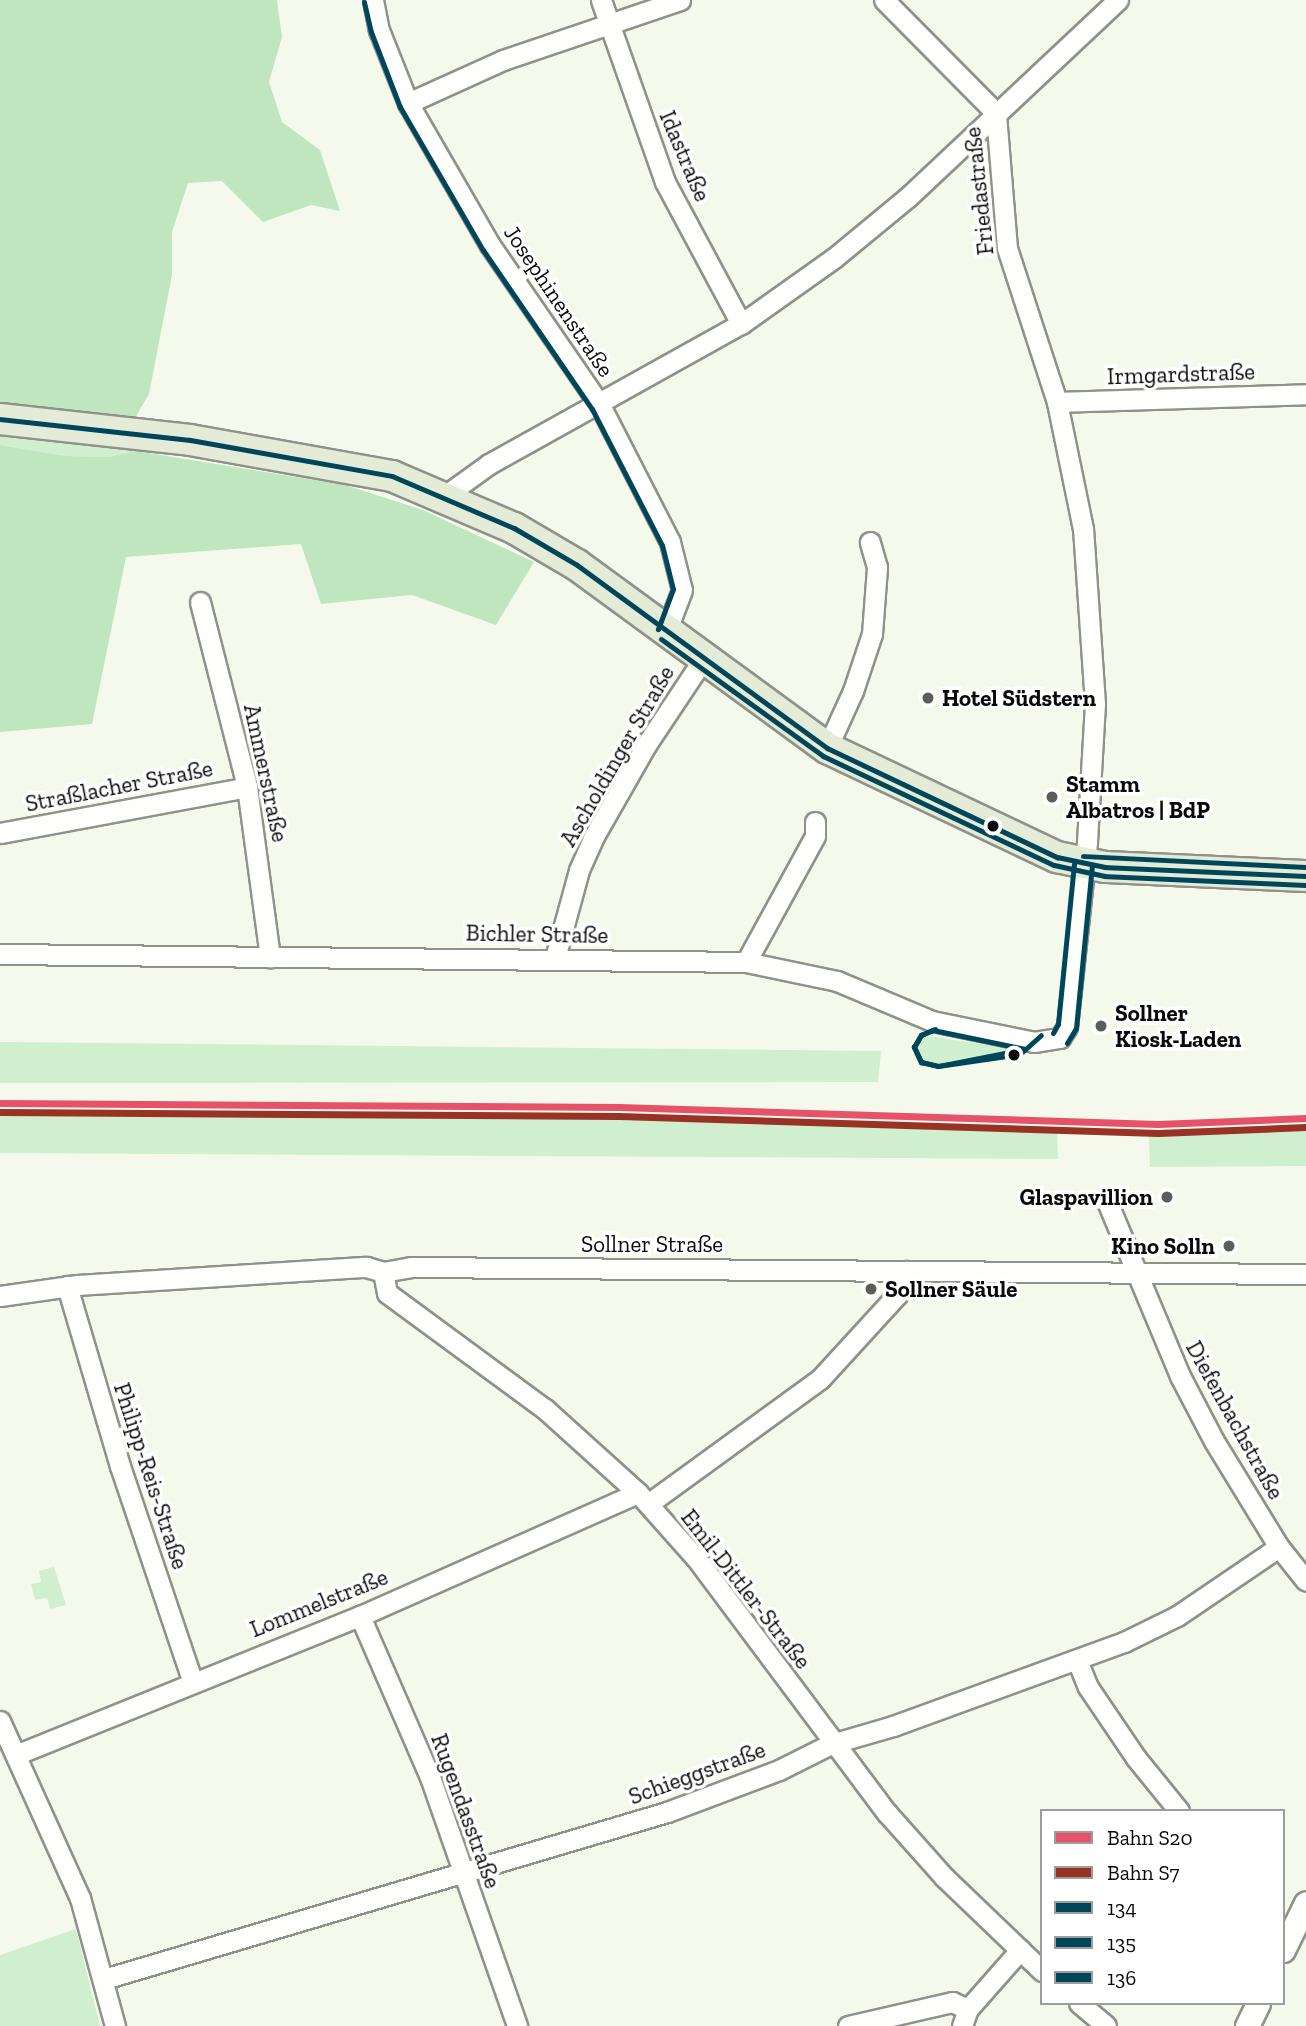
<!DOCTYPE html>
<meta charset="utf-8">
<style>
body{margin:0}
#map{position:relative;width:1306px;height:2026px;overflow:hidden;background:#f5f9ec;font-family:"Zilla Slab",serif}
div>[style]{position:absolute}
.green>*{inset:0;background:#d0efce}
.forest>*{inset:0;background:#bfe6bf}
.roads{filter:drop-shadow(2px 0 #8f918b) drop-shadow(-2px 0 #8f918b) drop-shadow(0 2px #8f918b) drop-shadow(0 -2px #8f918b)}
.minor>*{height:19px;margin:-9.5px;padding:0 9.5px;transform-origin:9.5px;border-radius:9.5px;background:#fefefc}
.tertiary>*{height:23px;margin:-11.5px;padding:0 11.5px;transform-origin:11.5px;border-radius:11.5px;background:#fefefc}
.primary>*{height:30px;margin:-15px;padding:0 15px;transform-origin:15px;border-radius:15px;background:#e4ebd6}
.bus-1>*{height:5px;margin:-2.5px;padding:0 2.5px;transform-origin:2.5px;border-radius:2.5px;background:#00465a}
.bus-2>*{height:5px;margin:-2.5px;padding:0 2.5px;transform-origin:2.5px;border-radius:2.5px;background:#00465a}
.bus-3>*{height:5px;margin:-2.5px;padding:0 2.5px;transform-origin:2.5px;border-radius:2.5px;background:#00465a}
.rail-1>*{height:7px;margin:-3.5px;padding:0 3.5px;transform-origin:3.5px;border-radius:3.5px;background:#e7526b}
.rail-2>*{height:7px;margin:-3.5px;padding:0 3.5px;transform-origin:3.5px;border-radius:3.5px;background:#983224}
.dots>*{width:19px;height:19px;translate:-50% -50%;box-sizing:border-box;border:4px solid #fff;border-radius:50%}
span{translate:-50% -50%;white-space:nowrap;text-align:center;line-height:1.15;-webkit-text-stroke:7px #fff;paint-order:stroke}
.street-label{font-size:23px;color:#090909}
.poi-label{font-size:23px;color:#090909;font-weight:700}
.left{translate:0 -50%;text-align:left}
.right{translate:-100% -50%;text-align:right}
.legend{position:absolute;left:1040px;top:1809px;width:245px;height:196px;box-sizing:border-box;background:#fff;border:2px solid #9d9d9d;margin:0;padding:9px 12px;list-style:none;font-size:21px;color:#090909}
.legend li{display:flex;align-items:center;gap:14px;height:35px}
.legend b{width:35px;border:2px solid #9d9d9d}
</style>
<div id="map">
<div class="green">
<i style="clip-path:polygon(0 434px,136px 451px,108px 457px,67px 456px,0 445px)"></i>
<i style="clip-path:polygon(922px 1036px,937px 1037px,1022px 1051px,994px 1061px,932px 1067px,919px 1065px,914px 1055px,914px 1044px)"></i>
<i style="clip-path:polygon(0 1042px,881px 1051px,878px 1082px,0 1083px)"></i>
<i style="clip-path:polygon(0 1109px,892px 1123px,1057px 1133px,1058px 1159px,0 1153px)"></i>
<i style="clip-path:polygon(1306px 1130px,1306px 1166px,1150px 1167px,1149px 1136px)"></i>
<i style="clip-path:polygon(54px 1567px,66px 1605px,50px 1609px,47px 1598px,35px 1600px,31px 1584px,41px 1582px,39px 1571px)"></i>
<i style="clip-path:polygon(76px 1929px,100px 2026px,0 2026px,0 1955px)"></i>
</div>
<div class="forest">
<i style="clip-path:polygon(0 0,277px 0,282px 37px,269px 82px,282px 122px,320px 150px,340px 211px,311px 205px,263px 222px,222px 181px,188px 183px,172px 232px,172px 275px,149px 394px,132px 423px,0 409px)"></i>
<i style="clip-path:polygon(0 445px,67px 456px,108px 457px,136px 451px,345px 485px,423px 510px,534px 562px,496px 625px,412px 595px,321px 604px,301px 544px,126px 557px,92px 724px,0 732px)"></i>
</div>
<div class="roads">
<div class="minor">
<i style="left:373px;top:0;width:31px;rotate:79deg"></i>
<i style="left:379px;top:30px;width:79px;rotate:68.3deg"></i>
<i style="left:408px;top:103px;width:164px;rotate:60deg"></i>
<i style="left:490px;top:245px;width:194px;rotate:55.5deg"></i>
<i style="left:600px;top:405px;width:154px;rotate:62.9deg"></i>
<i style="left:670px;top:542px;width:49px;rotate:76deg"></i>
<i style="left:682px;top:590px;width:45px;rotate:110.9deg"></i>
<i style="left:601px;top:0;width:193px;rotate:70.6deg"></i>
<i style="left:665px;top:182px;width:161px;rotate:61.8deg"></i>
<i style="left:408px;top:103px;width:104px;rotate:-24.4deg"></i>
<i style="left:503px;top:60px;width:187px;rotate:-18.7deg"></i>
<i style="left:1057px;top:402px;width:249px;rotate:-1.8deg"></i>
<i style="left:446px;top:495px;width:53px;rotate:-35.8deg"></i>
<i style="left:489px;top:464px;width:288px;rotate:-29.1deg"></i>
<i style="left:741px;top:324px;width:114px;rotate:-35.4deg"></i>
<i style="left:834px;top:258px;width:96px;rotate:-39.5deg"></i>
<i style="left:908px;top:197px;width:288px;rotate:-43.2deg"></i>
<i style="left:200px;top:602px;width:191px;rotate:75.7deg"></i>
<i style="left:247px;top:787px;width:172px;rotate:82.3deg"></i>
<i style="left:827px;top:748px;width:63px;rotate:-65.5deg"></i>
<i style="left:853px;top:691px;width:60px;rotate:-71.6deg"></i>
<i style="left:872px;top:634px;width:67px;rotate:-85.7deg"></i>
<i style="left:877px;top:567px;width:26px;rotate:-106deg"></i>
<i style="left:0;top:833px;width:251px;rotate:-10.5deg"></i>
<i style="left:0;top:954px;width:746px;rotate:0.61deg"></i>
<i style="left:746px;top:962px;width:93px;rotate:11.8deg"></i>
<i style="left:837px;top:981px;width:103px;rotate:22.8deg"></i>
<i style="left:932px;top:1021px;width:104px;rotate:11.6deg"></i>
<i style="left:1034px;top:1042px;width:26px;rotate:-9deg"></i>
<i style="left:1060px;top:1038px;width:13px;rotate:-58deg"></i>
<i style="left:1067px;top:1027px;width:186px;rotate:-83.8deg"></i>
<i style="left:1087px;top:842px;width:138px;rotate:-86.7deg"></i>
<i style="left:1095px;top:704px;width:175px;rotate:-93.9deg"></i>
<i style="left:1083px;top:529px;width:130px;rotate:-101.6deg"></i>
<i style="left:1057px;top:402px;width:162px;rotate:-108deg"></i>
<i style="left:1007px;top:248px;width:135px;rotate:-94.7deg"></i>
<i style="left:996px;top:113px;width:159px;rotate:-134.7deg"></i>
<i style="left:555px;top:958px;width:91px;rotate:-74.7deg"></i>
<i style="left:579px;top:870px;width:35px;rotate:-66deg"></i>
<i style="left:593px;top:838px;width:107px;rotate:-60.3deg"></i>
<i style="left:646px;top:745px;width:101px;rotate:-56.3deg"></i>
<i style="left:746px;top:962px;width:144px;rotate:-61.3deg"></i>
<i style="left:815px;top:836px;width:14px;rotate:-90deg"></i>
<i style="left:1106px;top:1199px;width:192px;rotate:67.3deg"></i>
<i style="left:1180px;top:1376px;width:73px;rotate:62.4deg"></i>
<i style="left:1214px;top:1441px;width:124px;rotate:58.5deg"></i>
<i style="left:1279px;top:1547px;width:43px;rotate:51.5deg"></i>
<i style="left:383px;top:1272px;width:21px;rotate:79deg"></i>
<i style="left:387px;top:1293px;width:196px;rotate:36.3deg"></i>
<i style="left:545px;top:1409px;width:125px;rotate:42.1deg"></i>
<i style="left:638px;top:1493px;width:87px;rotate:48.3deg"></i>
<i style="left:696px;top:1558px;width:319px;rotate:53.2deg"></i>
<i style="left:887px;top:1813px;width:86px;rotate:48.3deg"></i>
<i style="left:944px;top:1877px;width:136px;rotate:43.8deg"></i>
<i style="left:67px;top:1286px;width:188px;rotate:73.6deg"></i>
<i style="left:120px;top:1466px;width:226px;rotate:71.4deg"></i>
<i style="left:0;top:1296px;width:78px;rotate:-8.1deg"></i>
<i style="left:77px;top:1285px;width:290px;rotate:-3.6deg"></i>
<i style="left:366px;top:1267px;width:18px;rotate:16deg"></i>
<i style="left:383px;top:1272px;width:27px;rotate:-10deg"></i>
<i style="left:410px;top:1267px;width:896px;rotate:0.45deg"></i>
<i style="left:648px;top:1504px;width:213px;rotate:-36deg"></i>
<i style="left:820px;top:1379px;width:114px;rotate:-47.5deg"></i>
<i style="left:897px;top:1295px;width:26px;rotate:-69deg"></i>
<i style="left:360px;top:1616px;width:176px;rotate:66.5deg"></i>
<i style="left:430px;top:1777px;width:264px;rotate:70.7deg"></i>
<i style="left:1077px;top:1660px;width:29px;rotate:68deg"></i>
<i style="left:1088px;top:1687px;width:86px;rotate:55.9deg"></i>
<i style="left:1136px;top:1758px;width:68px;rotate:50.9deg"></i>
<i style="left:0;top:1721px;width:194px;rotate:65.7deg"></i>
<i style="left:80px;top:1898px;width:133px;rotate:74.7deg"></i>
<i style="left:18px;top:1754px;width:369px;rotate:-22deg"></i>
<i style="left:360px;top:1616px;width:304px;rotate:-23.9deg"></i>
<i style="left:104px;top:1979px;width:587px;rotate:-16.52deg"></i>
<i style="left:667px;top:1812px;width:120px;rotate:-20.6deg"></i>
<i style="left:779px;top:1770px;width:58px;rotate:-26.6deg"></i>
<i style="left:831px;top:1744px;width:65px;rotate:-16.2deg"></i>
<i style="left:893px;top:1726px;width:246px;rotate:-20deg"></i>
<i style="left:1124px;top:1642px;width:59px;rotate:-26.1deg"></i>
<i style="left:1177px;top:1616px;width:123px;rotate:-34.1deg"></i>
<i style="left:1079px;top:2003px;width:35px;rotate:40deg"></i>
<i style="left:848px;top:2026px;width:107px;rotate:-13deg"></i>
<i style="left:952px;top:2002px;width:17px;rotate:24deg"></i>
<i style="left:962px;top:2026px;width:18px;rotate:-71deg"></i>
<i style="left:968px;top:2009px;width:79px;rotate:-48.6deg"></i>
</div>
<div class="tertiary">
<i style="left:1283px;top:1950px;width:52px;rotate:-63.9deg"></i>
<i style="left:1247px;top:2026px;width:25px;rotate:-64deg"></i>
</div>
<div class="primary">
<i style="left:0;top:419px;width:191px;rotate:6.3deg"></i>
<i style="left:190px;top:440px;width:205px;rotate:10.1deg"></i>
<i style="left:392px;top:476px;width:133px;rotate:23.1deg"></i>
<i style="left:514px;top:528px;width:73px;rotate:30.4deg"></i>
<i style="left:577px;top:565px;width:310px;rotate:36.2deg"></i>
<i style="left:827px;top:748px;width:255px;rotate:25.4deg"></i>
<i style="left:1057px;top:857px;width:49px;rotate:11.8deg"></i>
<i style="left:1105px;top:867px;width:201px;rotate:2.6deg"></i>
</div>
</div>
<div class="bus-1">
<i style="left:0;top:419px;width:191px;rotate:6.3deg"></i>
<i style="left:190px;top:440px;width:205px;rotate:10.1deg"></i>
<i style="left:392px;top:476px;width:133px;rotate:23.1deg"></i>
<i style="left:514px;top:528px;width:73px;rotate:30.4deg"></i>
<i style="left:577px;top:565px;width:310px;rotate:36.2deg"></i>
<i style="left:827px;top:748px;width:255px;rotate:25.4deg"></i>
<i style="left:1057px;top:857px;width:49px;rotate:11.8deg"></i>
<i style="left:1105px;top:867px;width:201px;rotate:2.6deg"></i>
</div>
<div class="bus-2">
<i style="left:364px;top:2px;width:31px;rotate:77deg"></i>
<i style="left:371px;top:32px;width:80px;rotate:68.9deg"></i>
<i style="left:400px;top:107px;width:165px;rotate:59.9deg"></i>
<i style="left:483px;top:250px;width:193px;rotate:55.6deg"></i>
<i style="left:592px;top:409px;width:153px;rotate:62.8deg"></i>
<i style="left:662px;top:545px;width:45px;rotate:76deg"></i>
<i style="left:673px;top:589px;width:43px;rotate:110.6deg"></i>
<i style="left:661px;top:639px;width:200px;rotate:35.8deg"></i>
<i style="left:823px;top:756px;width:255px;rotate:25.3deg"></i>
<i style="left:1054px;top:865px;width:52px;rotate:12.2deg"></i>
<i style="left:1105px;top:876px;width:201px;rotate:2.6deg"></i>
<i style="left:933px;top:1030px;width:94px;rotate:11.7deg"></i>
<i style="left:1025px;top:1049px;width:89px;rotate:168.9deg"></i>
<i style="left:938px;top:1066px;width:17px;rotate:-167deg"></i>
<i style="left:921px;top:1062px;width:17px;rotate:-115deg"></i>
<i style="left:914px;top:1047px;width:14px;rotate:-60deg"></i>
<i style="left:921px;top:1035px;width:13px;rotate:-23deg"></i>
<i style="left:1067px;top:1043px;width:17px;rotate:-59deg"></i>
<i style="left:1076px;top:1028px;width:163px;rotate:-84.4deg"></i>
</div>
<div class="bus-3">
<i style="left:1083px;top:856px;width:223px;rotate:2.8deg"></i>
<i style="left:935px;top:1029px;width:15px;rotate:157deg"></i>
<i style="left:921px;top:1035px;width:14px;rotate:120deg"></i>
<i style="left:914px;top:1047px;width:17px;rotate:65deg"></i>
<i style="left:921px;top:1062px;width:17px;rotate:13deg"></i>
<i style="left:938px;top:1066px;width:83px;rotate:-8.3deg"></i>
<i style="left:1020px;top:1054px;width:28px;rotate:-42deg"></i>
<i style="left:1053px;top:1033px;width:10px;rotate:-61deg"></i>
<i style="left:1058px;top:1024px;width:161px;rotate:-84.3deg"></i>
</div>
<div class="rail-1">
<i style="left:0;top:1103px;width:619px;rotate:0.37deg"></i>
<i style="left:619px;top:1107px;width:539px;rotate:1.81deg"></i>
<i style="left:1158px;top:1124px;width:148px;rotate:-2.3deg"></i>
</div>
<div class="rail-2">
<i style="left:0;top:1112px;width:619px;rotate:0.37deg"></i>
<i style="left:619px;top:1116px;width:539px;rotate:1.81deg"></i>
<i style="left:1158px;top:1133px;width:148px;rotate:-2.3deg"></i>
</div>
<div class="dots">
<i style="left:928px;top:698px;background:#5c5d58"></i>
<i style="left:1052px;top:797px;background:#5c5d58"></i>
<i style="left:993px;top:826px;background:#090909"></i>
<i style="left:1101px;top:1026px;background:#5c5d58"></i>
<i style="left:1014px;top:1055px;background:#090909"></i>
<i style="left:1167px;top:1197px;background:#5c5d58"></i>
<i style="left:1229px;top:1246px;background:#5c5d58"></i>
<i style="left:871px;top:1289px;background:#5c5d58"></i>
</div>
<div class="street-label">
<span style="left:685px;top:156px;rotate:67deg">Idastraße</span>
<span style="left:979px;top:191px;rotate:-96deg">Friedastraße</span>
<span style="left:559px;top:301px;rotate:56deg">Josephinenstraße</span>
<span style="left:1181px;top:374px;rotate:-2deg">Irmgardstraße</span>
<span style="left:617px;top:756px;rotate:-60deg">Ascholdinger Straße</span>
<span style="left:266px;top:773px;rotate:78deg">Ammerstraße</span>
<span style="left:119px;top:786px;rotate:-11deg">Straßlacher Straße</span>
<span style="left:537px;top:934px;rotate:1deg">Bichler Straße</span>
<span style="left:652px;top:1244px">Sollner Straße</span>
<span style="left:1235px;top:1420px;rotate:61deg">Diefenbachstraße</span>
<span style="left:151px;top:1476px;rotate:72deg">Philipp-Reis-Straße</span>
<span style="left:746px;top:1589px;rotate:52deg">Emil-Dittler-Straße</span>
<span style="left:319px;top:1603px;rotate:-22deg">Lommelstraße</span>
<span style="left:697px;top:1773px;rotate:-20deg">Schieggstraße</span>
<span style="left:466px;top:1811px;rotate:70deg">Rugendasstraße</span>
</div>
<div class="poi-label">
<span class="left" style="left:942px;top:698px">Hotel Südstern</span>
<span class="left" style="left:1066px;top:797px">Stamm<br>Albatros | BdP</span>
<span class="left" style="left:1115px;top:1026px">Sollner<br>Kiosk-Laden</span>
<span class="right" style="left:1153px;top:1197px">Glaspavillion</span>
<span class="right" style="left:1215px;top:1246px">Kino Solln</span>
<span class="left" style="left:885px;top:1289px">Sollner Säule</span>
</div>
<ul class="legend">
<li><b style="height:9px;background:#e7526b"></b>Bahn S20</li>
<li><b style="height:9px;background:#983224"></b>Bahn S7</li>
<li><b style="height:9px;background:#00465a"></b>134</li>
<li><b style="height:9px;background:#00465a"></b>135</li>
<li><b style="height:9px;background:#00465a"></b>136</li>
</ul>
</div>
